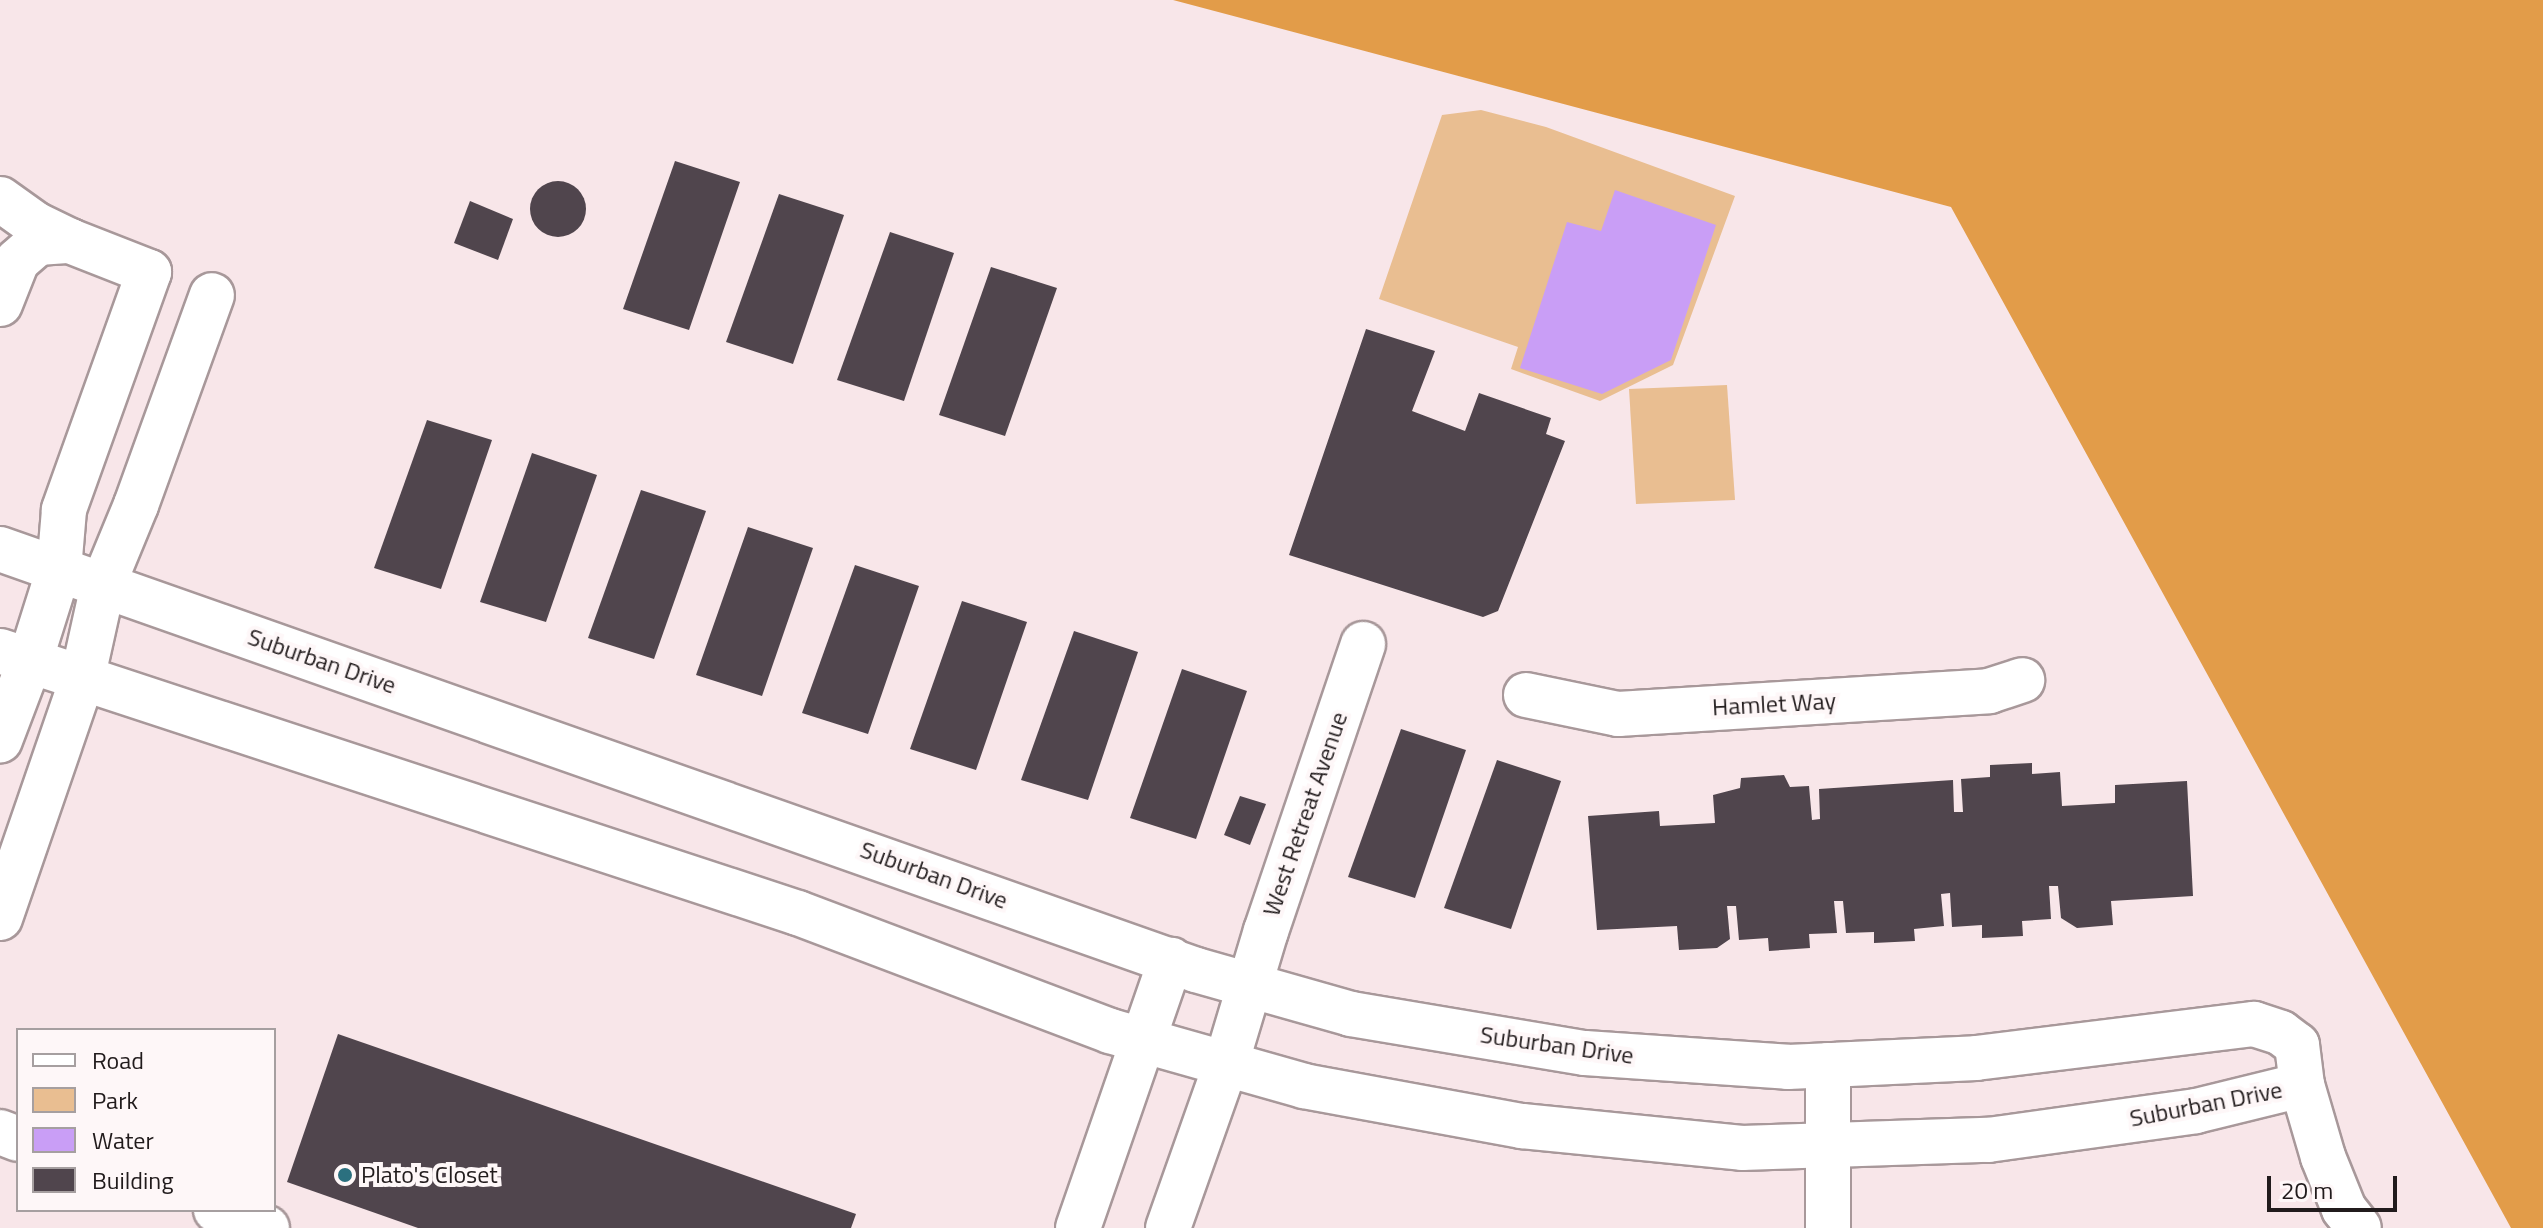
<!DOCTYPE html>
<style>
body{margin:0}
#map{position:relative;width:2543px;height:1228px;overflow:hidden;background:#f8e6e9;font-family:"Titillium Web",sans-serif}
div>[style]{position:absolute}
.green>*{inset:0;background:#e9be91}
.forest>*{inset:0;background:#e29c49}
.water>*{inset:0;background:#c99ef6}
.building>*{inset:0;background:#50454d}
.round{border-radius:50%}
.roads{filter:drop-shadow(2px 0 #a8989a) drop-shadow(-2px 0 #a8989a) drop-shadow(0 2px #a8989a) drop-shadow(0 -2px #a8989a)}
.minor>*{height:44px;margin:-22px;padding:0 22px;transform-origin:22px;border-radius:22px;background:#fff}
.dots>*{width:22px;height:22px;translate:-50% -50%;box-sizing:border-box;border:4px solid #fef7f8;border-radius:50%}
span{translate:-50% -50%;white-space:nowrap;text-align:center;line-height:1.15;-webkit-text-stroke:8px #fef7f8;paint-order:stroke}
.street-label{font-size:24px;color:#211b1c}
.poi-label{font-size:24px;color:#211b1c}
.left{translate:0 -50%;text-align:left}
.legend{position:absolute;left:16px;top:1028px;width:260px;height:184px;box-sizing:border-box;background:#fef7f8;border:2px solid #a69fa0;margin:0;padding:10px 14px;list-style:none;font-size:24px;color:#211b1c}
.legend li{display:flex;align-items:center;gap:16px;height:40px}
.legend b{width:40px;border:2px solid #a69fa0}
.scale{position:absolute;left:2267px;top:1176px;width:130px;height:36px;box-sizing:border-box;border:4px solid #211b1c;border-top:0;padding-left:10px;font-size:24px;line-height:28px;white-space:nowrap;color:#211b1c;-webkit-text-stroke:6px #fef7f8;paint-order:stroke}
</style>
<div id="map">
<div class="green">
<i style="clip-path:polygon(1481px 110px,1546px 127px,1735px 196px,1673px 365px,1600px 401px,1511px 369px,1518px 347px,1379px 299px,1442px 115px)"></i>
<i style="clip-path:polygon(1727px 385px,1735px 500px,1636px 504px,1629px 389px)"></i>
</div>
<div class="forest">
<i style="clip-path:polygon(1173px 0,2543px 0,2543px 1228px,2511px 1228px,1951px 207px)"></i>
</div>
<div class="water">
<i style="clip-path:polygon(1615px 190px,1716px 225px,1671px 360px,1602px 394px,1520px 368px,1567px 222px,1601px 231px)"></i>
</div>
<div class="building">
<i style="clip-path:polygon(675px 161px,740px 182px,689px 330px,623px 309px)"></i>
<i class="round" style="left:530px;top:181px;width:56px;height:56px"></i>
<i style="clip-path:polygon(779px 194px,844px 215px,793px 364px,726px 342px)"></i>
<i style="clip-path:polygon(470px 201px,513px 219px,498px 260px,454px 243px)"></i>
<i style="clip-path:polygon(890px 232px,954px 253px,904px 401px,837px 380px)"></i>
<i style="clip-path:polygon(991px 267px,1057px 288px,1005px 436px,939px 415px)"></i>
<i style="clip-path:polygon(1366px 329px,1435px 351px,1412px 411px,1465px 431px,1479px 393px,1551px 418px,1546px 434px,1565px 441px,1498px 611px,1483px 617px,1289px 555px)"></i>
<i style="clip-path:polygon(427px 420px,492px 440px,441px 589px,374px 568px)"></i>
<i style="clip-path:polygon(532px 453px,597px 475px,546px 622px,480px 602px)"></i>
<i style="clip-path:polygon(641px 490px,706px 511px,654px 659px,588px 638px)"></i>
<i style="clip-path:polygon(748px 527px,813px 548px,762px 696px,696px 675px)"></i>
<i style="clip-path:polygon(855px 565px,919px 586px,868px 734px,802px 713px)"></i>
<i style="clip-path:polygon(962px 601px,1027px 622px,976px 770px,910px 749px)"></i>
<i style="clip-path:polygon(1074px 631px,1138px 652px,1088px 800px,1021px 780px)"></i>
<i style="clip-path:polygon(1182px 669px,1247px 691px,1196px 839px,1130px 818px)"></i>
<i style="clip-path:polygon(1401px 729px,1466px 750px,1415px 898px,1348px 877px)"></i>
<i style="clip-path:polygon(1497px 760px,1561px 781px,1511px 929px,1444px 908px)"></i>
<i style="clip-path:polygon(2032px 763px,2032px 774px,2060px 772px,2062px 806px,2115px 803px,2115px 785px,2187px 781px,2193px 896px,2111px 901px,2113px 925px,2077px 928px,2061px 918px,2058px 886px,2049px 886px,2051px 919px,2022px 921px,2023px 936px,1982px 938px,1982px 925px,1952px 927px,1950px 893px,1941px 894px,1944px 926px,1914px 929px,1915px 941px,1874px 943px,1874px 932px,1846px 933px,1843px 901px,1834px 901px,1837px 933px,1809px 934px,1810px 948px,1769px 951px,1768px 938px,1739px 940px,1736px 906px,1727px 906px,1730px 939px,1717px 948px,1679px 950px,1677px 926px,1597px 930px,1588px 816px,1659px 811px,1660px 826px,1715px 823px,1713px 795px,1740px 788px,1741px 778px,1784px 775px,1790px 787px,1809px 786px,1812px 820px,1820px 819px,1819px 789px,1953px 780px,1954px 812px,1963px 812px,1961px 779px,1990px 777px,1990px 765px)"></i>
<i style="clip-path:polygon(1240px 796px,1266px 804px,1250px 845px,1224px 835px)"></i>
<i style="clip-path:polygon(338px 1034px,856px 1214px,851px 1228px,418px 1228px,287px 1182px)"></i>
</div>
<div class="roads">
<div class="minor">
<i style="left:0;top:199px;width:43px;rotate:35.5deg"></i>
<i style="left:35px;top:224px;width:39px;rotate:26deg"></i>
<i style="left:70px;top:241px;width:85px;rotate:21.4deg"></i>
<i style="left:149px;top:272px;width:253px;rotate:109.7deg"></i>
<i style="left:64px;top:510px;width:59px;rotate:94.8deg"></i>
<i style="left:59px;top:569px;width:96px;rotate:107.5deg"></i>
<i style="left:30px;top:661px;width:85px;rotate:110.8deg"></i>
<i style="left:0;top:304px;width:46px;rotate:-68.4deg"></i>
<i style="left:17px;top:261px;width:28px;rotate:-41deg"></i>
<i style="left:38px;top:243px;width:32px;rotate:-4deg"></i>
<i style="left:0;top:549px;width:1268px;rotate:19.39deg"></i>
<i style="left:1196px;top:970px;width:161px;rotate:15.8deg"></i>
<i style="left:1351px;top:1014px;width:237px;rotate:9.5deg"></i>
<i style="left:1585px;top:1053px;width:203px;rotate:3.9deg"></i>
<i style="left:1788px;top:1067px;width:188px;rotate:-2.7deg"></i>
<i style="left:1976px;top:1058px;width:280px;rotate:-7deg"></i>
<i style="left:2254px;top:1024px;width:28px;rotate:18deg"></i>
<i style="left:2281px;top:1033px;width:20px;rotate:37deg"></i>
<i style="left:2297px;top:1045px;width:40px;rotate:82.9deg"></i>
<i style="left:2302px;top:1085px;width:75px;rotate:73.7deg"></i>
<i style="left:2323px;top:1157px;width:56px;rotate:68deg"></i>
<i style="left:2344px;top:1209px;width:24px;rotate:52deg"></i>
<i style="left:0;top:651px;width:840px;rotate:18.18deg"></i>
<i style="left:798px;top:913px;width:334px;rotate:20.7deg"></i>
<i style="left:1110px;top:1031px;width:202px;rotate:15.8deg"></i>
<i style="left:1304px;top:1086px;width:222px;rotate:10.4deg"></i>
<i style="left:1522px;top:1126px;width:221px;rotate:5.7deg"></i>
<i style="left:1742px;top:1148px;width:246px;rotate:-1.9deg"></i>
<i style="left:1988px;top:1140px;width:210px;rotate:-7.9deg"></i>
<i style="left:2196px;top:1111px;width:109px;rotate:-13.8deg"></i>
<i style="left:1526px;top:695px;width:94px;rotate:11.7deg"></i>
<i style="left:1618px;top:714px;width:372px;rotate:-3.5deg"></i>
<i style="left:1989px;top:691px;width:35px;rotate:-18deg"></i>
<i style="left:0;top:918px;width:252px;rotate:-71deg"></i>
<i style="left:82px;top:680px;width:97px;rotate:-77.5deg"></i>
<i style="left:103px;top:585px;width:87px;rotate:-67.6deg"></i>
<i style="left:136px;top:505px;width:223px;rotate:-70.1deg"></i>
<i style="left:0;top:1132px;width:19px;rotate:21deg"></i>
<i style="left:216px;top:1210px;width:54px;rotate:19.4deg"></i>
<i style="left:1078px;top:1228px;width:284px;rotate:-70.9deg"></i>
<i style="left:1168px;top:1228px;width:174px;rotate:-70.5deg"></i>
<i style="left:1226px;top:1064px;width:139px;rotate:-73.3deg"></i>
<i style="left:1266px;top:931px;width:303px;rotate:-71.3deg"></i>
<i style="left:1828px;top:1228px;width:163px;rotate:-90deg"></i>
</div>
</div>
<div class="dots">
<i style="left:345px;top:1175px;background:#2b707f"></i>
</div>
<div class="street-label">
<span style="left:322px;top:661px;rotate:19deg">Suburban Drive</span>
<span style="left:1774px;top:704px;rotate:-3deg">Hamlet Way</span>
<span style="left:1305px;top:814px;rotate:-71deg">West Retreat Avenue</span>
<span style="left:934px;top:875px;rotate:20deg">Suburban Drive</span>
<span style="left:1557px;top:1045px;rotate:8deg">Suburban Drive</span>
<span style="left:2206px;top:1104px;rotate:-11deg">Suburban Drive</span>
</div>
<div class="poi-label">
<span class="left" style="left:361px;top:1175px">Plato's Closet</span>
</div>
<ul class="legend">
<li><b style="height:10px;background:#fff"></b>Road</li>
<li><b style="height:22px;background:#e9be91"></b>Park</li>
<li><b style="height:22px;background:#c99ef6"></b>Water</li>
<li><b style="height:22px;background:#50454d"></b>Building</li>
</ul>
<div class="scale">20 m</div>
</div>
